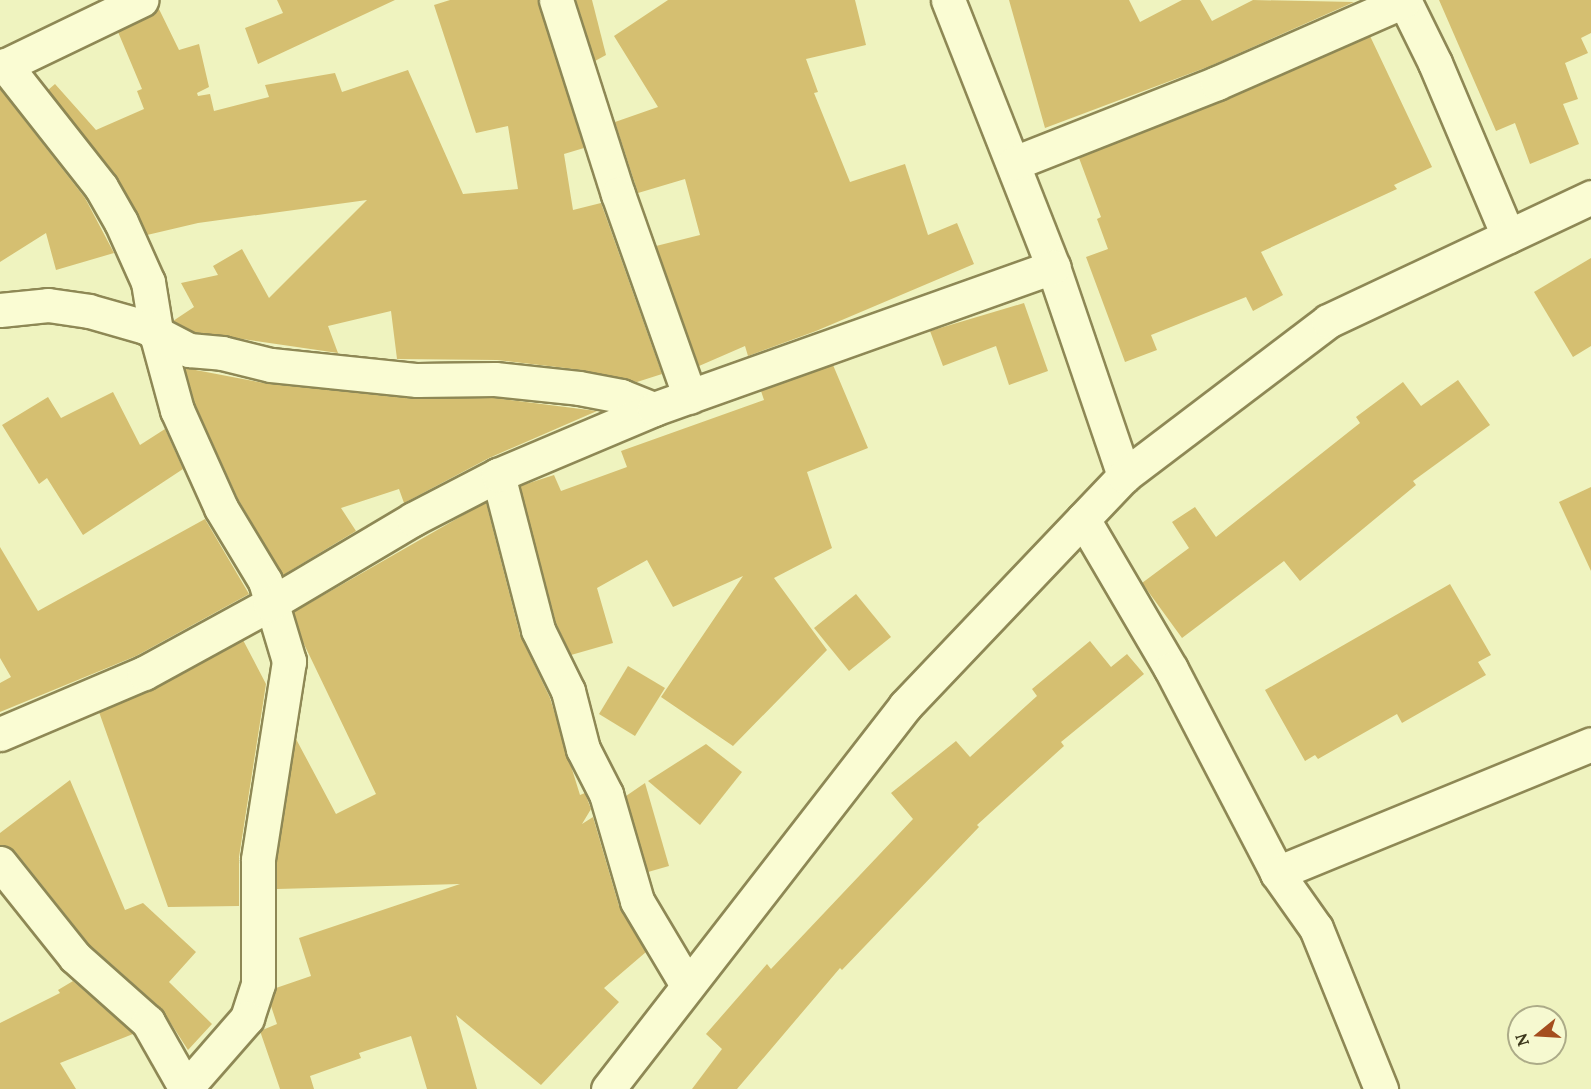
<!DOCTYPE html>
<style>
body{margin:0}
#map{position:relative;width:1591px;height:1089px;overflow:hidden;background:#eff3bf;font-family:Lora,serif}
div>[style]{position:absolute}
.building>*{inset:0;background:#d5bf71}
.roads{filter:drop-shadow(2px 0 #8e8855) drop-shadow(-2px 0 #8e8855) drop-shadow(0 2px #8e8855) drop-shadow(0 -2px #8e8855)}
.minor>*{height:33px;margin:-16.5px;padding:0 16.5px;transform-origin:16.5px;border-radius:16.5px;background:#fafcd3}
span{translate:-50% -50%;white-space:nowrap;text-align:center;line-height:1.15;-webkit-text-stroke:4.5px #f6f9d0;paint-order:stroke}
.north{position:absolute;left:1507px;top:1005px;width:60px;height:60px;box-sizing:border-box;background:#f6f9d0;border:2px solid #acab88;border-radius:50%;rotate:252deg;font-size:16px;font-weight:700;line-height:24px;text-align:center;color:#3c371b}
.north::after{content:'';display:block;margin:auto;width:21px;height:27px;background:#a44e1e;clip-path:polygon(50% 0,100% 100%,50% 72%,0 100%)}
</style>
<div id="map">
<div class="building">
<i style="clip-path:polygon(277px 0,395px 0,258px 64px,245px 28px,283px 13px)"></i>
<i style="clip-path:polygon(450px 0,538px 0,584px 148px,564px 154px,573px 210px,601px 203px,662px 374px,637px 382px,582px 370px,497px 360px,397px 359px,391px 311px,328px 326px,338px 353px,194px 332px,173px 321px,194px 307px,181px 283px,218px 275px,213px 266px,242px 249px,269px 298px,367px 200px,198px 223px,147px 235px,116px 175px,48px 90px,55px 84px,96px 130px,144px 109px,137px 91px,142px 89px,118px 32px,149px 17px,158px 7px,179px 50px,199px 44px,209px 87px,197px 93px,198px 96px,210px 94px,214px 111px,269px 97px,265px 85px,335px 73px,342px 92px,408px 70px,463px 194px,518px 189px,508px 126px,476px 133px,434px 5px)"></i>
<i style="clip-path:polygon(576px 0,592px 0,606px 55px,595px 61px)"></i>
<i style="clip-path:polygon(668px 0,855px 0,866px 45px,806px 59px,818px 92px,814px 93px,850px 182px,905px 164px,928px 235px,957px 223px,974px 264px,816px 331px,748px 356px,745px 346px,699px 366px,656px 246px,700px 235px,685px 179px,638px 193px,615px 122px,658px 107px,614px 36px)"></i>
<i style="clip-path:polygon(1009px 0,1129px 0,1140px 22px,1182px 0,1200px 0,1212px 21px,1253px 0,1354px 2px,1210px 66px,1045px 128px)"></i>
<i style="clip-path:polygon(1439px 0,1591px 0,1591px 33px,1581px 38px,1588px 53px,1565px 63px,1578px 99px,1563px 104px,1579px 144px,1530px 164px,1515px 123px,1496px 131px)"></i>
<i style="clip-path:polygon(1370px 36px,1432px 167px,1394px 185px,1397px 189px,1261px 252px,1283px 295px,1253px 311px,1246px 297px,1151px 335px,1157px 350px,1125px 362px,1086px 257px,1108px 249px,1097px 219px,1101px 217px,1079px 158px)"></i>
<i style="clip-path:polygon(0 89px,85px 198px,114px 253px,56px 270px,46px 233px,0 262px)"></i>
<i style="clip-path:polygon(1591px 258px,1591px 346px,1573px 357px,1534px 292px)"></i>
<i style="clip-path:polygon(1024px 303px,1048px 371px,1009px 385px,996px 346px,943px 366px,930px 331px)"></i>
<i style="clip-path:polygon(833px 365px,868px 448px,807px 472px,832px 548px,774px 578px,827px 650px,733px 746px,661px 697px,743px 576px,673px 607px,647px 560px,597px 588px,613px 643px,571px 655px,556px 623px,520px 486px,554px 475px,561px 491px,627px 467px,621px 451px,764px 400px,761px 391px)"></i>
<i style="clip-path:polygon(185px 368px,269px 384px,415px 399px,494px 398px,597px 411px,489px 458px,404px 503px,399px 489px,341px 508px,356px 531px,283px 575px,238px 499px,195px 404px)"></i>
<i style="clip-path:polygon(1458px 380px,1490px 425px,1413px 481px,1416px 485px,1300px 581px,1284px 561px,1182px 638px,1142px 583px,1189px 548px,1172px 522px,1195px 507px,1216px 537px,1360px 423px,1356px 417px,1403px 382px,1421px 406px)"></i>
<i style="clip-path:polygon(113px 392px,140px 445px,165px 429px,183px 469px,83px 535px,47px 478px,39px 484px,2px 425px,48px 397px,61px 418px)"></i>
<i style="clip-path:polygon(1591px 487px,1591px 571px,1559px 502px)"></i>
<i style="clip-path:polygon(486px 502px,520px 635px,550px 698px,580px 795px,585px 793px,591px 809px,582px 824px,593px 817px,619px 906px,646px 952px,604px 988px,619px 1002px,541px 1085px,456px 1015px,477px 1089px,427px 1089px,411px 1036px,359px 1053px,361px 1058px,310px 1076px,314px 1089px,280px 1089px,260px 1031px,277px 1024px,271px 1006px,276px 988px,311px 976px,299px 938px,460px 884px,277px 889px,277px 861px,296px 739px,336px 814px,376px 794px,303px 642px,294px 612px)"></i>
<i style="clip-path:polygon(205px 519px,249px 594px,136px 656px,0 712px,0 683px,11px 677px,0 658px,0 547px,38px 611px)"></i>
<i style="clip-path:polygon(1450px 584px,1491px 655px,1478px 662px,1486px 675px,1402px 723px,1397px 714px,1318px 759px,1315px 755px,1305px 761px,1265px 690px)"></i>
<i style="clip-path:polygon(856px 594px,891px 637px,849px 671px,814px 628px)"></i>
<i style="clip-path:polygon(243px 640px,266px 684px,239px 857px,239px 906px,168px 907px,99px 712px,153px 689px)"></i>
<i style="clip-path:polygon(1090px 641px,1111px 667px,1127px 654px,1144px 674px,1061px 742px,1064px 746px,977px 825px,979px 827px,842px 970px,840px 968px,737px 1089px,692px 1089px,722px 1049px,706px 1034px,767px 964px,771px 969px,913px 819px,891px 793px,956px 741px,970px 757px,1037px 696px,1032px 689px)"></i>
<i style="clip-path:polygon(628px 666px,665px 688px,635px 736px,599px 714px)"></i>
<i style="clip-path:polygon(706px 744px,742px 772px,700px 825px,648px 781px)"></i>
<i style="clip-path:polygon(70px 780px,125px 910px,143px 903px,196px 952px,169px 982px,212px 1024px,188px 1050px,161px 1008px,89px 944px,15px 851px,0 845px,0 833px)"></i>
<i style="clip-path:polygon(645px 783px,669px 866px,648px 872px,626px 796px)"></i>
<i style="clip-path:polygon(73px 981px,133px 1034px,60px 1063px,76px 1089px,0 1089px,0 1023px,60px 993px,58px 990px)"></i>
</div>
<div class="roads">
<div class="minor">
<i style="left:556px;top:0;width:204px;rotate:72.3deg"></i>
<i style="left:618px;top:194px;width:215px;rotate:70.5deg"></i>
<i style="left:948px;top:0;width:287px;rotate:68.5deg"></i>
<i style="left:1053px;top:267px;width:221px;rotate:71.2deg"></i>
<i style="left:1404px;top:0;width:70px;rotate:63.8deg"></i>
<i style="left:1435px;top:63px;width:188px;rotate:67.1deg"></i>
<i style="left:5px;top:65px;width:155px;rotate:51.8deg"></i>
<i style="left:101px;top:187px;width:40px;rotate:60.3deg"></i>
<i style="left:121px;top:222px;width:66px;rotate:65.8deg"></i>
<i style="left:148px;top:282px;width:56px;rotate:80.7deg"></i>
<i style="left:157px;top:337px;width:76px;rotate:74.7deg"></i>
<i style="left:177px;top:410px;width:107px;rotate:65.8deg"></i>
<i style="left:221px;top:508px;width:85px;rotate:58.9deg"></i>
<i style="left:265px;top:581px;width:84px;rotate:73.3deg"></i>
<i style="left:289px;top:661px;width:201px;rotate:98.9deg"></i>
<i style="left:258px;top:860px;width:124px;rotate:90deg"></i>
<i style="left:258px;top:984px;width:36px;rotate:108deg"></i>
<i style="left:247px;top:1018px;width:94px;rotate:131.1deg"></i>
<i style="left:0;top:68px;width:157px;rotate:-25.7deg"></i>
<i style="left:1014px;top:163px;width:218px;rotate:-21.5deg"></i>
<i style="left:1217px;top:83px;width:204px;rotate:-23.7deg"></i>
<i style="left:0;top:310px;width:48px;rotate:-5.9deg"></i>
<i style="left:48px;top:305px;width:41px;rotate:8.3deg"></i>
<i style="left:89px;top:311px;width:58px;rotate:15.9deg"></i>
<i style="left:145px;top:327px;width:50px;rotate:27.6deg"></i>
<i style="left:189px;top:350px;width:33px;rotate:5deg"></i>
<i style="left:222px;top:353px;width:50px;rotate:13.8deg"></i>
<i style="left:271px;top:365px;width:147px;rotate:5.9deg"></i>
<i style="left:417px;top:380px;width:78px;rotate:-0.7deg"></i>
<i style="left:495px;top:379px;width:84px;rotate:6.1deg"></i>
<i style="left:579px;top:388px;width:43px;rotate:10.8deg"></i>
<i style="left:621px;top:396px;width:35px;rotate:22deg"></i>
<i style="left:498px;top:475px;width:160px;rotate:75.5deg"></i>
<i style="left:538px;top:630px;width:68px;rotate:63.8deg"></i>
<i style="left:568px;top:691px;width:60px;rotate:75.5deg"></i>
<i style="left:583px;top:749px;width:51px;rotate:62.9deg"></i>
<i style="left:606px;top:794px;width:111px;rotate:73.8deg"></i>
<i style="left:637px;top:901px;width:98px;rotate:59.2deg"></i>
<i style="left:1083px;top:519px;width:174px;rotate:59.6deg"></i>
<i style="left:1171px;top:669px;width:230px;rotate:62.5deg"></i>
<i style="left:1277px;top:873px;width:339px;rotate:-22.3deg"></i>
<i style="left:0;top:734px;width:156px;rotate:-23deg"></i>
<i style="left:144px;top:673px;width:144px;rotate:-28.7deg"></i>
<i style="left:270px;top:604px;width:166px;rotate:-30.7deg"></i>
<i style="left:413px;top:519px;width:96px;rotate:-27.4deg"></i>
<i style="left:498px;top:475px;width:169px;rotate:-22.9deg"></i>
<i style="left:654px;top:409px;width:424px;rotate:-19.6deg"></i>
<i style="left:0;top:863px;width:120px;rotate:51.4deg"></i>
<i style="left:75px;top:957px;width:98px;rotate:41.7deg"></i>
<i style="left:148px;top:1022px;width:75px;rotate:60.4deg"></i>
<i style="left:1277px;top:873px;width:67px;rotate:54.7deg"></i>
<i style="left:1316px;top:928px;width:174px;rotate:68deg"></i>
<i style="left:608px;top:1089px;width:485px;rotate:-52.2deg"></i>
<i style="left:905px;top:706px;width:318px;rotate:-46.4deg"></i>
<i style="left:1124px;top:476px;width:256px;rotate:-37.2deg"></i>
<i style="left:1328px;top:321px;width:291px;rotate:-25.2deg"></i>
</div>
</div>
<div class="north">N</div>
</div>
